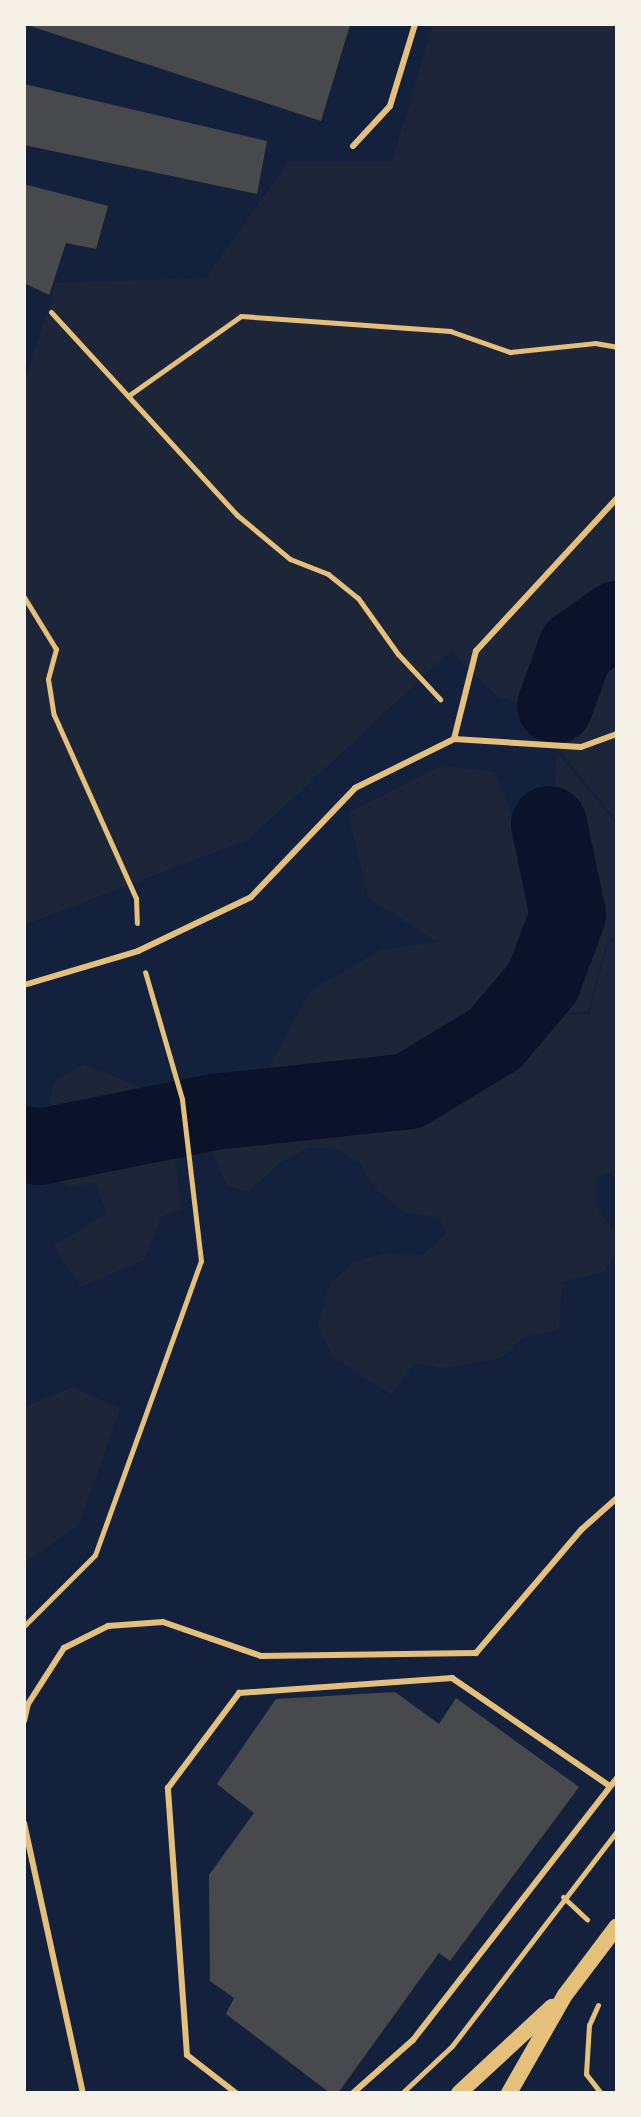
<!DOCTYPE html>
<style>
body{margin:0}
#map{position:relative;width:641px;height:2117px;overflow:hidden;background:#14213d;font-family:"PT Sans",sans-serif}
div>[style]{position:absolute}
.green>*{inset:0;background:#1d2539}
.river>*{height:76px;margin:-38px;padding:0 38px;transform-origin:38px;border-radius:38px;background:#0b132b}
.building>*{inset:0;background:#48494c}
.path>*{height:5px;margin:-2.5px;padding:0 2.5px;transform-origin:2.5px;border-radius:2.5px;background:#e5c07b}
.service>*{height:6px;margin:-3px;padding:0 3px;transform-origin:3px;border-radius:3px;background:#e5c07b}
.secondary>*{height:16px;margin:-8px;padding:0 8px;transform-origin:8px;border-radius:8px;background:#e5c07b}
span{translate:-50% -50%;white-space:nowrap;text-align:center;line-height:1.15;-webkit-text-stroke:8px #f6f1e7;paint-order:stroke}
.frame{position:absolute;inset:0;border:26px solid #f6f1e7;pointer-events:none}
</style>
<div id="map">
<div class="green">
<i style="clip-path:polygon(433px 24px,617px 24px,617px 821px,523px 705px,496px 695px,451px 651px,249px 839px,24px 925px,24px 383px,56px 283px,206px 278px,288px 162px,392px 162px)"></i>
<i style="clip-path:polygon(557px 753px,617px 824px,617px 934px,606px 944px,588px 1012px,537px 1014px,572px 915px,553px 823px)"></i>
<i style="clip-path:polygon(441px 766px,495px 772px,551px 913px,535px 1016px,589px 1014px,608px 944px,617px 936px,617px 1170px,595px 1177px,595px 1206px,617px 1235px,617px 1252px,603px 1272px,562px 1282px,559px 1330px,525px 1337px,499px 1359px,440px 1368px,415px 1363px,391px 1394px,333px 1357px,318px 1326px,330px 1284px,353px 1262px,386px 1253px,422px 1255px,446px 1234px,439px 1217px,404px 1212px,374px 1187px,360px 1164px,338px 1149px,308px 1148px,281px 1162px,249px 1192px,227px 1186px,212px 1151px,260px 1084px,310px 991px,381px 950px,437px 942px,368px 897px,348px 813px)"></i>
<i style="clip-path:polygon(84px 1064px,144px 1089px,169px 1106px,181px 1209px,161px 1217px,144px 1260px,81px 1287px,53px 1246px,107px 1214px,95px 1182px,73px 1187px,37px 1174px,53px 1083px)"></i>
<i style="clip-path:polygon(73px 1387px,120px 1409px,79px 1525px,24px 1563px,24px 1407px)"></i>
</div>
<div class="river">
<i style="left:555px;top:706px;width:62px;rotate:-70.1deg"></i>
<i style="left:576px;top:648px;width:50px;rotate:-35.3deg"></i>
<i style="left:24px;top:1144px;width:15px;rotate:11deg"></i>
<i style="left:39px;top:1147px;width:178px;rotate:-11.3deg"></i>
<i style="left:214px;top:1112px;width:196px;rotate:-6.1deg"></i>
<i style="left:409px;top:1091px;width:100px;rotate:-31.2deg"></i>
<i style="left:495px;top:1039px;width:75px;rotate:-49.9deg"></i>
<i style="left:543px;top:982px;width:72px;rotate:-69.5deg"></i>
<i style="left:568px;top:915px;width:93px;rotate:-101.8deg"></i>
</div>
<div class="building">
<i style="clip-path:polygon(24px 24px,346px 24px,350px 25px,321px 121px)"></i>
<i style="clip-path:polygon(24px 84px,267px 141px,257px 194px,24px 145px)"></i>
<i style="clip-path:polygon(24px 184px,108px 206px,96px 249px,66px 243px,49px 295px,24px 283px)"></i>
<i style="clip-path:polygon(395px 1692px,439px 1724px,456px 1698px,579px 1787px,450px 1961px,439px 1953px,338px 2093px,330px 2093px,226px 2014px,234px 1998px,210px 1981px,209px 1875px,254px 1813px,217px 1784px,276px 1699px)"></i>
</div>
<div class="path">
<i style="left:51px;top:312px;width:275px;rotate:47.5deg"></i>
<i style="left:237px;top:515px;width:69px;rotate:39.7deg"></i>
<i style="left:290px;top:559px;width:41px;rotate:21.5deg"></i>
<i style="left:328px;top:574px;width:38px;rotate:39deg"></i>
<i style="left:358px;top:598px;width:69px;rotate:54.5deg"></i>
<i style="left:398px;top:654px;width:62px;rotate:47deg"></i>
<i style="left:128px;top:396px;width:138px;rotate:-35.3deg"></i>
<i style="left:241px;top:316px;width:210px;rotate:4.1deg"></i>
<i style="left:450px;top:331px;width:64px;rotate:19.3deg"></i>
<i style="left:510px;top:352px;width:85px;rotate:-6deg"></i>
<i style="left:595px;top:343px;width:22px;rotate:10deg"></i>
<i style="left:24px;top:597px;width:61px;rotate:58.4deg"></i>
<i style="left:56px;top:649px;width:31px;rotate:105deg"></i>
<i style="left:48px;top:679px;width:36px;rotate:81deg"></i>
<i style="left:54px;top:715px;width:201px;rotate:65.9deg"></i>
<i style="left:136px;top:898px;width:25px;rotate:88deg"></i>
<i style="left:24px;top:1626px;width:100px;rotate:-45deg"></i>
<i style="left:95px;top:1555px;width:313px;rotate:-70.2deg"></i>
<i style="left:201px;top:1261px;width:163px;rotate:-96.7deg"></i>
<i style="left:182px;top:1099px;width:132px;rotate:-106.2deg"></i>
<i style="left:563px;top:1897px;width:33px;rotate:43deg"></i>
<i style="left:598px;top:2005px;width:22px;rotate:114deg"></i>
<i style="left:589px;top:2025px;width:49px;rotate:93.5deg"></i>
<i style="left:586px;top:2074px;width:24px;rotate:52deg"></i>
<i style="left:402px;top:2093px;width:69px;rotate:-43.2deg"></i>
<i style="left:452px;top:2046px;width:271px;rotate:-52.5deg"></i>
</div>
<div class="service">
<i style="left:353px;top:146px;width:54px;rotate:-47.2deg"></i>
<i style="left:390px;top:106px;width:86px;rotate:-73deg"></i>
<i style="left:454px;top:739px;width:91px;rotate:-76deg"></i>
<i style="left:476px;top:651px;width:208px;rotate:-47.3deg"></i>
<i style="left:24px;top:985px;width:119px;rotate:-16.6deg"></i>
<i style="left:138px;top:951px;width:125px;rotate:-25.5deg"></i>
<i style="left:251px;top:897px;width:151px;rotate:-46.3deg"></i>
<i style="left:355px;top:788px;width:110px;rotate:-26.3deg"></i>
<i style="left:454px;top:739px;width:127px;rotate:3.6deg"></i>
<i style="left:581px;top:747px;width:38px;rotate:-20deg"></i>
<i style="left:24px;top:1721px;width:17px;rotate:-77deg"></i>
<i style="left:28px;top:1704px;width:67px;rotate:-57.3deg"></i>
<i style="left:64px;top:1648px;width:49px;rotate:-26.6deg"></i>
<i style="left:108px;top:1626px;width:55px;rotate:-4.2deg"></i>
<i style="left:163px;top:1622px;width:104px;rotate:19.1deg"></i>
<i style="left:261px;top:1656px;width:215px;rotate:-0.8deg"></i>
<i style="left:476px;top:1653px;width:163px;rotate:-49.5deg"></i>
<i style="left:582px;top:1529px;width:47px;rotate:-41.5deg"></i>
<i style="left:24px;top:1823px;width:276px;rotate:77.7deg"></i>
<i style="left:236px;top:2093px;width:62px;rotate:-142.2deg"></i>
<i style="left:187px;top:2055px;width:268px;rotate:-94.1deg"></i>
<i style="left:168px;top:1788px;width:119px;rotate:-53.2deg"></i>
<i style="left:239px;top:1693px;width:214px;rotate:-4deg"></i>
<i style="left:452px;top:1678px;width:191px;rotate:34.4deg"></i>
<i style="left:353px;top:2093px;width:80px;rotate:-41.5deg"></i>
<i style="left:413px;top:2040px;width:332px;rotate:-52.1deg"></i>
</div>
<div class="secondary">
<i style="left:459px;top:2093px;width:127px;rotate:-42.8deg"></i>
<i style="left:509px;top:2093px;width:113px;rotate:-60.3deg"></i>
<i style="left:565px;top:1995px;width:86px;rotate:-53deg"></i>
</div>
<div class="frame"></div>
</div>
